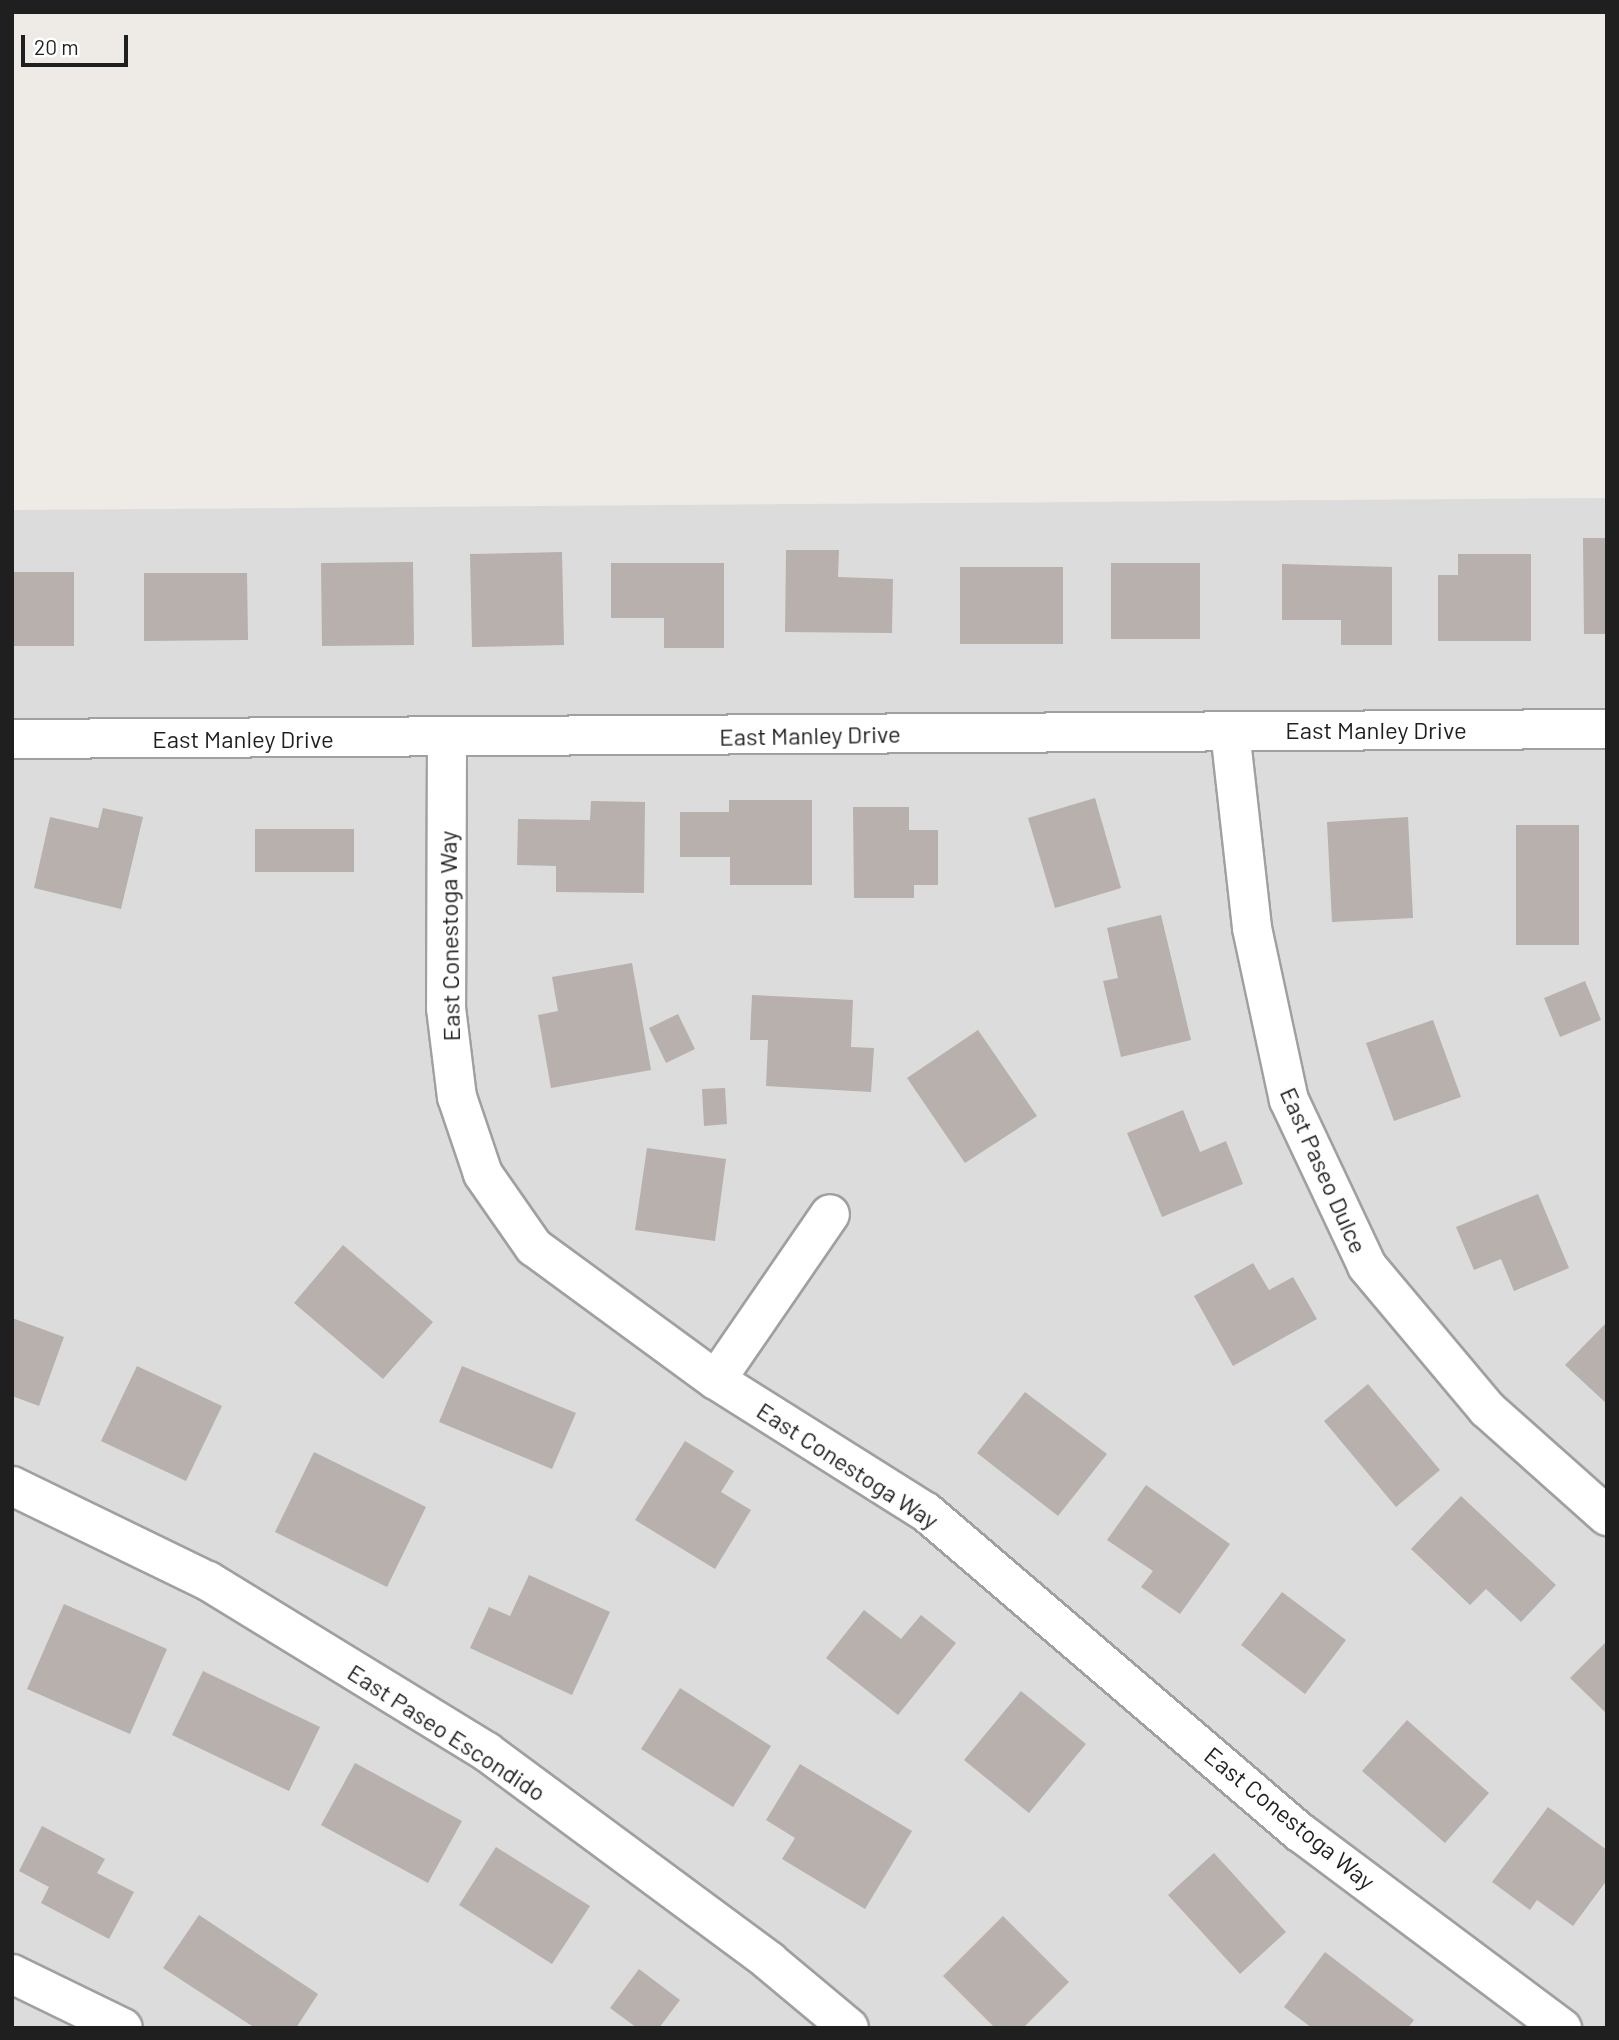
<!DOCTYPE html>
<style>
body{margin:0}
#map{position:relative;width:1619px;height:2040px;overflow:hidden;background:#eeebe6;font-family:Barlow,sans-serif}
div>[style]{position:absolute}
.residential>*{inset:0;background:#dddcdc}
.building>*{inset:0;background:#b7b0ac}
.roads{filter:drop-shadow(2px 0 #a0a0a0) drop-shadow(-2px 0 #a0a0a0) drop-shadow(0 2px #a0a0a0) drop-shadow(0 -2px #a0a0a0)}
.street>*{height:38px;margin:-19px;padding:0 19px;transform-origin:19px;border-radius:19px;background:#fff}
span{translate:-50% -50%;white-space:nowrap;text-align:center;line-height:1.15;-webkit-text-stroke:5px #fff;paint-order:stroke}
.street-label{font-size:24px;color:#1f1f1f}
.frame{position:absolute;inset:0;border:14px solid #1f1f1f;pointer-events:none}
.scale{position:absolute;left:21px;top:35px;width:107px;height:32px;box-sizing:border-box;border:4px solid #1f1f1f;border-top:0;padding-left:9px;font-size:21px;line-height:24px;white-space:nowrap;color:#1f1f1f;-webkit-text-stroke:5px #fff;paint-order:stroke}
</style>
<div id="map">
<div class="residential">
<i style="clip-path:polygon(1607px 498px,1607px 2028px,12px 2028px,12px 510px)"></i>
</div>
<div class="building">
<i style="clip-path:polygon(1583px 538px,1607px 538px,1607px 634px,1584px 634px)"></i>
<i style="clip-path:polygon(786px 550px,839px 550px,838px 577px,893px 579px,892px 633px,785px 632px)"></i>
<i style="clip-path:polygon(562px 552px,564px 645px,472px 647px,470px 554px)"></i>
<i style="clip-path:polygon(1458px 554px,1531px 554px,1531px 641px,1438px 641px,1438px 575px,1458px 575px)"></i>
<i style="clip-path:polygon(413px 562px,414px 645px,322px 646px,321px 563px)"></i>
<i style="clip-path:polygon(611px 563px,724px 563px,724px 648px,664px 648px,664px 618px,611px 618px)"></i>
<i style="clip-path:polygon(1111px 563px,1200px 563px,1200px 639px,1111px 639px)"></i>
<i style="clip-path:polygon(1282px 564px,1392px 567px,1392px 645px,1341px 645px,1341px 620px,1282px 620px)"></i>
<i style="clip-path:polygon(960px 567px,1063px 567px,1063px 644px,960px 644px)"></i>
<i style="clip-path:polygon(12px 572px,74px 572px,74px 646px,12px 646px)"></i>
<i style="clip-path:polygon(144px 573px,247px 573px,248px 640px,144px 641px)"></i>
<i style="clip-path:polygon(1095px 798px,1121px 888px,1055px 908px,1028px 818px)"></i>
<i style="clip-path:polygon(729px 800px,812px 800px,812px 885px,730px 885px,730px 857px,680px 857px,680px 812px,729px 812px)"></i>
<i style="clip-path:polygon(591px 801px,645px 802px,644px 893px,556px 892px,556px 866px,517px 865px,518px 819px,590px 820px)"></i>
<i style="clip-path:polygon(853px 807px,909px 807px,909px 830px,938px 830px,938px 885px,914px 885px,914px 898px,854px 898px)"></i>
<i style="clip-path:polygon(103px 808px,143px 817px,121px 909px,34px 888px,50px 817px,98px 828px)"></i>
<i style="clip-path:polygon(1408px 817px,1413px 918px,1332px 922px,1327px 822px)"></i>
<i style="clip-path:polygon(1516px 825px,1579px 825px,1579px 945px,1516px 945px)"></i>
<i style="clip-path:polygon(255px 829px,354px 829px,354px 872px,255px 872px)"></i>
<i style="clip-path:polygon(1161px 915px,1191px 1040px,1121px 1057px,1103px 981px,1118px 978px,1107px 928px)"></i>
<i style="clip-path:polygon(632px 963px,651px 1070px,551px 1088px,538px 1015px,558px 1011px,552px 977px)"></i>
<i style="clip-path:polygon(1585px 981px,1601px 1020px,1560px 1037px,1544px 998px)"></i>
<i style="clip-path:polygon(752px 995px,853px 1000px,851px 1047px,874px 1048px,871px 1092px,766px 1086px,768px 1040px,750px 1040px)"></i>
<i style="clip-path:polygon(678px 1014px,695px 1049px,666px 1063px,649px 1028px)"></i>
<i style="clip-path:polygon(1433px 1020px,1461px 1097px,1394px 1121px,1366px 1043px)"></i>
<i style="clip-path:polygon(978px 1030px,1037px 1116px,965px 1163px,907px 1078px)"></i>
<i style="clip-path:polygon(725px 1088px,727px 1124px,704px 1126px,702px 1089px)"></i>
<i style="clip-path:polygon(1183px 1110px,1200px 1152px,1226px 1141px,1243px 1184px,1162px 1217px,1127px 1133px)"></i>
<i style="clip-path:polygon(647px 1148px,726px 1159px,715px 1241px,635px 1230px)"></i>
<i style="clip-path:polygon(1538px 1194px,1569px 1268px,1514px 1291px,1501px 1259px,1474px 1270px,1456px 1227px)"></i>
<i style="clip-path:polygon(343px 1245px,433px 1322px,383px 1379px,294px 1303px)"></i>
<i style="clip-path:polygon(1253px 1263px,1269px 1290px,1293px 1277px,1317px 1319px,1233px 1366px,1194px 1296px)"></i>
<i style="clip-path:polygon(12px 1318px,64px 1337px,39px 1406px,12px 1396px)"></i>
<i style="clip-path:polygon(1607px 1322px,1607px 1404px,1565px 1365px)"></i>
<i style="clip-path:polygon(137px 1366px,222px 1406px,186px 1481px,101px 1441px)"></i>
<i style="clip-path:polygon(462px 1366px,576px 1413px,552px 1469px,439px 1422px)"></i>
<i style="clip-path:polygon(1368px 1384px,1440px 1470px,1396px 1507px,1324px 1421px)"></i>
<i style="clip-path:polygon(1025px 1392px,1107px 1454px,1058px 1516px,977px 1453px)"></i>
<i style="clip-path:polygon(685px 1441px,734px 1471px,721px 1492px,751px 1510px,715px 1569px,635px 1520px)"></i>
<i style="clip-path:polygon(314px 1452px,426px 1507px,387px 1587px,275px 1532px)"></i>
<i style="clip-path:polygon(1146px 1485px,1230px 1544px,1180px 1614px,1141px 1587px,1153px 1571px,1107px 1540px)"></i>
<i style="clip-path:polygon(1461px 1496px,1556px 1585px,1521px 1622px,1486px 1589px,1470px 1605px,1411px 1549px)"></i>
<i style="clip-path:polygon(529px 1575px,610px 1612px,572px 1695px,470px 1648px,489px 1607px,510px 1616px)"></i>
<i style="clip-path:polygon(1282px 1592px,1346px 1640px,1305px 1694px,1241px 1645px)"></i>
<i style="clip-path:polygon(64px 1604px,167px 1649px,130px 1734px,27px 1689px)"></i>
<i style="clip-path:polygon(864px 1610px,901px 1639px,921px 1615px,956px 1643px,898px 1715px,826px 1658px)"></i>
<i style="clip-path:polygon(1607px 1641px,1607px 1714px,1570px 1678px)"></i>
<i style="clip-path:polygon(203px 1671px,320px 1727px,289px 1791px,172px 1735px)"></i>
<i style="clip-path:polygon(680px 1688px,771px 1746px,733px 1807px,641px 1749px)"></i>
<i style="clip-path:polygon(1021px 1691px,1086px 1744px,1029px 1813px,964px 1760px)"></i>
<i style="clip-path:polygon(1407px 1720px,1489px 1793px,1445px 1843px,1362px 1771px)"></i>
<i style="clip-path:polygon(355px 1763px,462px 1821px,428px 1883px,321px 1825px)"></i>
<i style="clip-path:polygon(800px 1764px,912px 1831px,865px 1909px,782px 1859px,795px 1838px,766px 1820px)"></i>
<i style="clip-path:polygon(1548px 1807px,1607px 1850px,1607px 1880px,1573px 1926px,1537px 1900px,1530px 1910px,1492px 1882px)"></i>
<i style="clip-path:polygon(42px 1826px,105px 1859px,97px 1873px,134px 1892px,109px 1939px,41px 1903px,49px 1887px,19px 1871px)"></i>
<i style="clip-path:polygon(496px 1847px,590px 1906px,552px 1964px,459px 1905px)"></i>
<i style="clip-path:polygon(1214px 1853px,1286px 1932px,1240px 1974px,1168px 1895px)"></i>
<i style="clip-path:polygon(199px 1915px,318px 1994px,296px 2028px,255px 2028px,163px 1968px)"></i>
<i style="clip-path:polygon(1003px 1916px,1069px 1982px,1023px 2028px,995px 2028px,943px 1976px)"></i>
<i style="clip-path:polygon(1325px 1952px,1414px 2020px,1408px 2028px,1312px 2028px,1284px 2007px)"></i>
<i style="clip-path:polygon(639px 1969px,680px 2000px,659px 2028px,637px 2028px,610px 2008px)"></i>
</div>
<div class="roads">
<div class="street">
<i style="left:1230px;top:731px;width:198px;rotate:83.6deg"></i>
<i style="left:1252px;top:928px;width:176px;rotate:77.9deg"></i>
<i style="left:1289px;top:1100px;width:183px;rotate:64.8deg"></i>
<i style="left:1367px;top:1266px;width:187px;rotate:50deg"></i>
<i style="left:1487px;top:1409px;width:161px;rotate:41.7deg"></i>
<i style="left:12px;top:739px;width:1595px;rotate:-0.36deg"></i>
<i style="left:447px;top:740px;width:268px;rotate:90.2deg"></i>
<i style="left:446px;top:1008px;width:90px;rotate:83deg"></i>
<i style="left:457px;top:1097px;width:81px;rotate:71.3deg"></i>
<i style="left:483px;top:1174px;width:89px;rotate:55.1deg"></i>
<i style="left:534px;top:1247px;width:225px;rotate:36.2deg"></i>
<i style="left:716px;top:1380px;width:248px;rotate:32.2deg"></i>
<i style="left:926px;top:1512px;width:494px;rotate:40.6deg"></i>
<i style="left:1301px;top:1833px;width:326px;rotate:36.8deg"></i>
<i style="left:716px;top:1380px;width:201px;rotate:-55.5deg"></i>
<i style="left:12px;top:1486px;width:218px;rotate:25.9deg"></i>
<i style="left:208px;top:1581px;width:327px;rotate:31.5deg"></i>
<i style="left:487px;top:1752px;width:351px;rotate:36.5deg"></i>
<i style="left:769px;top:1961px;width:104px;rotate:39.9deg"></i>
<i style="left:12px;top:1974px;width:123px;rotate:25.9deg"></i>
</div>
</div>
<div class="street-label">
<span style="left:1376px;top:730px">East Manley Drive</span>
<span style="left:810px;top:735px;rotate:-1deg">East Manley Drive</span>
<span style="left:243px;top:739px">East Manley Drive</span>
<span style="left:449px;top:936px;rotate:-91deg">East Conestoga Way</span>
<span style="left:1324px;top:1170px;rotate:66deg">East Paseo Dulce</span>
<span style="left:848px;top:1465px;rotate:33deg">East Conestoga Way</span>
<span style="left:447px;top:1732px;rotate:33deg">East Paseo Escondido</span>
<span style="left:1290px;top:1818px;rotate:39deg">East Conestoga Way</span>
</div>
<div class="frame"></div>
<div class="scale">20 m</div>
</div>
